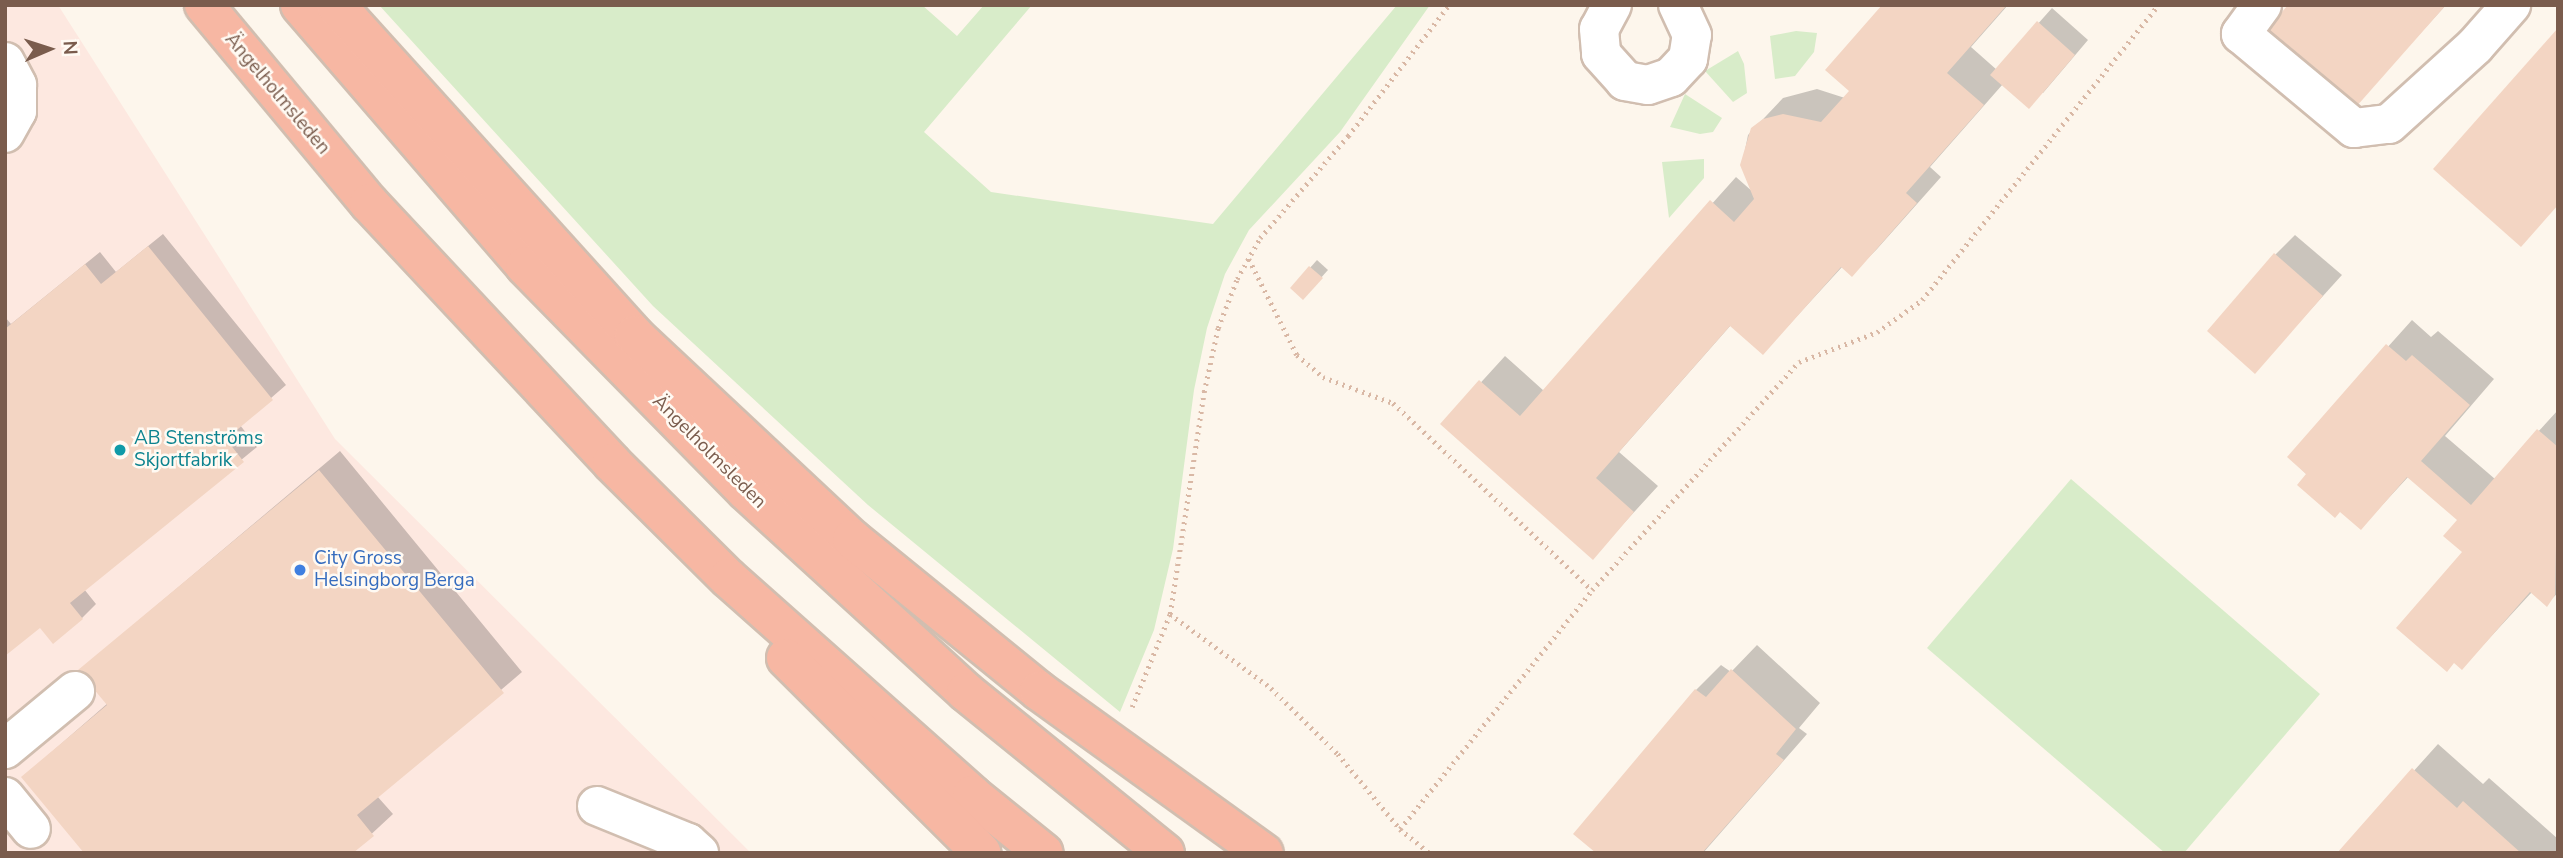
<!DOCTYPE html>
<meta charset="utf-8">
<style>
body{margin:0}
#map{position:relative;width:2563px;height:858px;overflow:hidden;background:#fdf6ec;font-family:"Nunito Sans",sans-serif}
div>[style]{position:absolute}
.commercial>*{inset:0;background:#fde8e0}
.green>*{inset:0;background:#d8ecc9}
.shadow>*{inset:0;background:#0003}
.building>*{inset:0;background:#f3d5c3}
.path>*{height:4.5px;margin-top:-2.25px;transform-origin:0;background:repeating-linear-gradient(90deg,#d9b8a5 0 2px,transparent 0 7px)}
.roads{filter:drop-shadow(2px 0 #d1beb0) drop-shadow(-2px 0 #d1beb0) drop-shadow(0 2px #d1beb0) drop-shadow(0 -2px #d1beb0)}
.minor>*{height:38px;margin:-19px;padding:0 19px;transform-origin:19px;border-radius:19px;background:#fff}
.highway>*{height:38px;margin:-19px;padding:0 19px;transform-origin:19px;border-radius:19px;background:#f7b7a3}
.dots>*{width:19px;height:19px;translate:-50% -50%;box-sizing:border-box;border:4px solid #fffaf3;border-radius:50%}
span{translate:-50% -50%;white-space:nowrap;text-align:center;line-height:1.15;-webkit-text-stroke:5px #fffaf3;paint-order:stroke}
.street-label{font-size:19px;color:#7a5c4d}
.culture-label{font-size:19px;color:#0d838f}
.left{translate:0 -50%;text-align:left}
.shop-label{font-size:19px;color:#366cbe}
.frame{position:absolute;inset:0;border:7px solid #7a5c4d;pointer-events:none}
.north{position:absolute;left:14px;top:14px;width:70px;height:70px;-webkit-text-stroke:5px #fffaf3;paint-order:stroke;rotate:87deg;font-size:19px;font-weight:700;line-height:28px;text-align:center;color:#7a5c4d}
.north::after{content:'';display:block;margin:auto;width:24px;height:32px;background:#7a5c4d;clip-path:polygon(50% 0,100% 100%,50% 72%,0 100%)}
</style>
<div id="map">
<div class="commercial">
<i style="clip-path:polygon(5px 5px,58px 5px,335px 439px,751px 853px,5px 853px)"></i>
</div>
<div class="green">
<i style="clip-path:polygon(379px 5px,922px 5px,957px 36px,984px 5px,1032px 5px,924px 132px,991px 192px,1213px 224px,1397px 5px,1430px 5px,1340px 132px,1249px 230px,1225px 274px,1207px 328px,1194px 390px,1173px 549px,1154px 630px,1120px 712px,868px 505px,653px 306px)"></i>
<i style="clip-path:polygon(1796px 31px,1817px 33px,1814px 52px,1795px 76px,1775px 79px,1770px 36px)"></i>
<i style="clip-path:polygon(1738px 51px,1744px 64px,1747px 93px,1733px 102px,1705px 71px)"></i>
<i style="clip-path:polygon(1685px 94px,1722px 118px,1713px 132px,1700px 134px,1670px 127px)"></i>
<i style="clip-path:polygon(1704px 159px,1704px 178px,1669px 218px,1662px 162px)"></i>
<i style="clip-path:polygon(2071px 479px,2320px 694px,2184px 853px,2165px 853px,1927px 648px)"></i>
</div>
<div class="shadow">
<i style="clip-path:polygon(1884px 5px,2008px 5px,1971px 47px,1997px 70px,2052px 8px,2088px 40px,2043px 93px,2003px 84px,1930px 167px,1941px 177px,1877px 249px,1852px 274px,1843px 266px,1763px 353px,1731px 325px,1619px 452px,1658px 486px,1593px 557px,1443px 424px,1505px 356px,1544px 391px,1736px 177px,1753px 192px,1742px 165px,1748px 135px,1783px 98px,1817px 89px,1845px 98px,1851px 91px)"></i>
<i style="clip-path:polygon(2290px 5px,2446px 5px,2355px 105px)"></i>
<i style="clip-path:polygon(163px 234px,286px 385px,240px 425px,257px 447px,84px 589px,96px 604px,82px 618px,54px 642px,41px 625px,5px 654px,5px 317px,11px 324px,100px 252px,116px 272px)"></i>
<i style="clip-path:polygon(2295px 235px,2342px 275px,2255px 371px,2275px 255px)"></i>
<i style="clip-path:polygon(1317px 260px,1328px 270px,1310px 290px,1292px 288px)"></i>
<i style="clip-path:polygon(2412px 320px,2431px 337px,2438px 331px,2494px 379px,2445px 436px,2495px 479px,2558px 410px,2558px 593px,2546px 604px,2532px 592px,2462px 668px,2464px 552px,2460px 520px,2409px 476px,2361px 528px,2289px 457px)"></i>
<i style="clip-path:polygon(340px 451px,522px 672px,377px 796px,393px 814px,351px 853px,23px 777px,108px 703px,80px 670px)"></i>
<i style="clip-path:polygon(1757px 645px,1820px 703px,1799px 728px,1807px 734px,1703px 853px,1598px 853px,1696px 690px,1721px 665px,1731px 672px)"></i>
<i style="clip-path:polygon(2438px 744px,2483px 784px,2489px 778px,2558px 839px,2558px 853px,2340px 853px)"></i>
</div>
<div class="building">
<i style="clip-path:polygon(1882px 5px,2007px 5px,1947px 73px,1984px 105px,1906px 193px,1917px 203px,1852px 277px,1841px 267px,1763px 355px,1730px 326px,1596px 478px,1634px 512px,1593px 560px,1440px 424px,1479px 380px,1520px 416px,1710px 200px,1734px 222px,1754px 199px,1740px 165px,1751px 128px,1763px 119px,1783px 114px,1821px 122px,1849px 91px,1825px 70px)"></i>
<i style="clip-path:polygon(2288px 5px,2446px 5px,2356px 107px,2267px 29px)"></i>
<i style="clip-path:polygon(2037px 21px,2075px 55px,2029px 109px,1990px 75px)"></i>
<i style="clip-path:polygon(2558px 28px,2558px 205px,2521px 247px,2433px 169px)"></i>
<i style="clip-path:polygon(148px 246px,273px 400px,226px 439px,244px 462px,70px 603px,83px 619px,53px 644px,40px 628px,5px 656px,5px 329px,85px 264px,101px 284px)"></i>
<i style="clip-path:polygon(2274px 253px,2323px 296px,2255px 374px,2207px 331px)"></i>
<i style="clip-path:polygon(1309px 266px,1323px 278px,1303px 300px,1290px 288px)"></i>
<i style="clip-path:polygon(2386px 344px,2406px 361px,2412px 355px,2470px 405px,2421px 461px,2471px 505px,2537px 429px,2558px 447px,2555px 595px,2547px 607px,2530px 592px,2462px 670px,2454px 663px,2447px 672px,2396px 628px,2462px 552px,2443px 536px,2457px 520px,2407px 477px,2361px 530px,2340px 512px,2335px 518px,2297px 485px,2306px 474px,2287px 457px)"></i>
<i style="clip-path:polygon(319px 470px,504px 693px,357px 815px,374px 836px,353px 853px,84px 853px,21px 777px,107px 705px,78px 670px)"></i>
<i style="clip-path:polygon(1731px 669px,1796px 729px,1776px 754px,1784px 760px,1702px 853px,1596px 853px,1573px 834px,1695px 689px,1706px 697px)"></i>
<i style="clip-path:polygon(2412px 768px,2457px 808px,2463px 801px,2521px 853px,2337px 853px)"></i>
</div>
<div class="path">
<i style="left:1249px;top:259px;width:107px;rotate:63.4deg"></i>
<i style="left:1297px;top:355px;width:34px;rotate:40deg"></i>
<i style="left:1323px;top:377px;width:75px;rotate:20.4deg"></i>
<i style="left:1393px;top:403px;width:273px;rotate:43.2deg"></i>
<i style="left:1170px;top:614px;width:125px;rotate:36.2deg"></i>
<i style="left:1271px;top:688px;width:94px;rotate:44.6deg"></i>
<i style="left:1338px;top:754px;width:97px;rotate:50.4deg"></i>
<i style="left:1400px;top:829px;width:38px;rotate:39deg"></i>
<i style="left:1132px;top:707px;width:100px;rotate:-67.8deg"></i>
<i style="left:1170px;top:614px;width:225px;rotate:-81.3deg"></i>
<i style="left:1204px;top:392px;width:66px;rotate:-77.7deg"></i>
<i style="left:1218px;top:328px;width:53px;rotate:-68.8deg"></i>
<i style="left:1237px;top:279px;width:47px;rotate:-60.7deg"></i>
<i style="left:1260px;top:238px;width:135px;rotate:-49.2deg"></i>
<i style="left:1348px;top:136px;width:165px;rotate:-52.4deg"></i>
<i style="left:1400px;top:829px;width:307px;rotate:-51.2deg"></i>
<i style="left:1592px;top:590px;width:308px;rotate:-47.8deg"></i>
<i style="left:1799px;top:362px;width:84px;rotate:-21deg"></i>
<i style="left:1877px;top:332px;width:55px;rotate:-35.4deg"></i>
<i style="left:1922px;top:300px;width:378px;rotate:-51.3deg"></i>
</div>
<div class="roads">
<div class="minor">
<i style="left:1612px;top:5px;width:27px;rotate:118deg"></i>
<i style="left:1599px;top:29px;width:25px;rotate:85deg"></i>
<i style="left:1601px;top:54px;width:36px;rotate:48deg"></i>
<i style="left:1625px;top:81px;width:23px;rotate:10deg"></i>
<i style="left:1648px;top:85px;width:24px;rotate:-19deg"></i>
<i style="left:1671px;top:77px;width:25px;rotate:-47deg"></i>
<i style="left:1688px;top:59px;width:24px;rotate:-81deg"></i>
<i style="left:1692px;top:35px;width:33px;rotate:-115deg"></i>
<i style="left:2262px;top:5px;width:36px;rotate:126deg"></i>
<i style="left:2241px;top:34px;width:147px;rotate:39.8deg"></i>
<i style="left:2354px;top:128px;width:35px;rotate:-7deg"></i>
<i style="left:2389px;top:124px;width:116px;rotate:-42.2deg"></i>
<i style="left:2475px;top:46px;width:55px;rotate:-48.7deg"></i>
<i style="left:5px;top:62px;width:26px;rotate:62deg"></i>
<i style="left:17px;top:85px;width:26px;rotate:90deg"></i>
<i style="left:17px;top:111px;width:25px;rotate:119deg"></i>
<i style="left:5px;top:749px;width:91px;rotate:-39.6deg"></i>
<i style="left:5px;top:797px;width:41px;rotate:50.9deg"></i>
<i style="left:597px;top:806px;width:98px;rotate:22.1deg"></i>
<i style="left:688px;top:843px;width:15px;rotate:42deg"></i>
</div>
<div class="highway">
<i style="left:204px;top:5px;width:258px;rotate:50.2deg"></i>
<i style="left:369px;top:203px;width:356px;rotate:46.9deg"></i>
<i style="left:612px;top:463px;width:163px;rotate:44.8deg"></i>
<i style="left:728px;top:578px;width:327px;rotate:41.6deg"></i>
<i style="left:972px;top:795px;width:92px;rotate:38.9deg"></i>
<i style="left:300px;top:5px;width:345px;rotate:49.2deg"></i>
<i style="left:525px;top:266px;width:315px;rotate:45.5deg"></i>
<i style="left:746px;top:491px;width:298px;rotate:42.4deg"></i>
<i style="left:966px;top:692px;width:256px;rotate:39deg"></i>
<i style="left:336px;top:5px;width:445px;rotate:47.9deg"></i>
<i style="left:634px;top:335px;width:299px;rotate:43.1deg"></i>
<i style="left:852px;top:539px;width:241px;rotate:39.1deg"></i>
<i style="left:1039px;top:691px;width:277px;rotate:35.8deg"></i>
<i style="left:786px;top:658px;width:276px;rotate:44.9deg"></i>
</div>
</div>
<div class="dots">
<i style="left:120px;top:450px;background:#0f9aa8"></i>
<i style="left:300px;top:570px;background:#3f7fe0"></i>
</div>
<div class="street-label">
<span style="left:277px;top:94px;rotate:50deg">Ängelholmsleden</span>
<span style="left:709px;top:452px;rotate:45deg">Ängelholmsleden</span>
</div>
<div class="culture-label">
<span class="left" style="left:134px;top:450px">AB Stenströms<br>Skjortfabrik</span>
</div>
<div class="shop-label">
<span class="left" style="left:314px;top:570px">City Gross<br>Helsingborg Berga</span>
</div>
<div class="frame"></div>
<div class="north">N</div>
</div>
